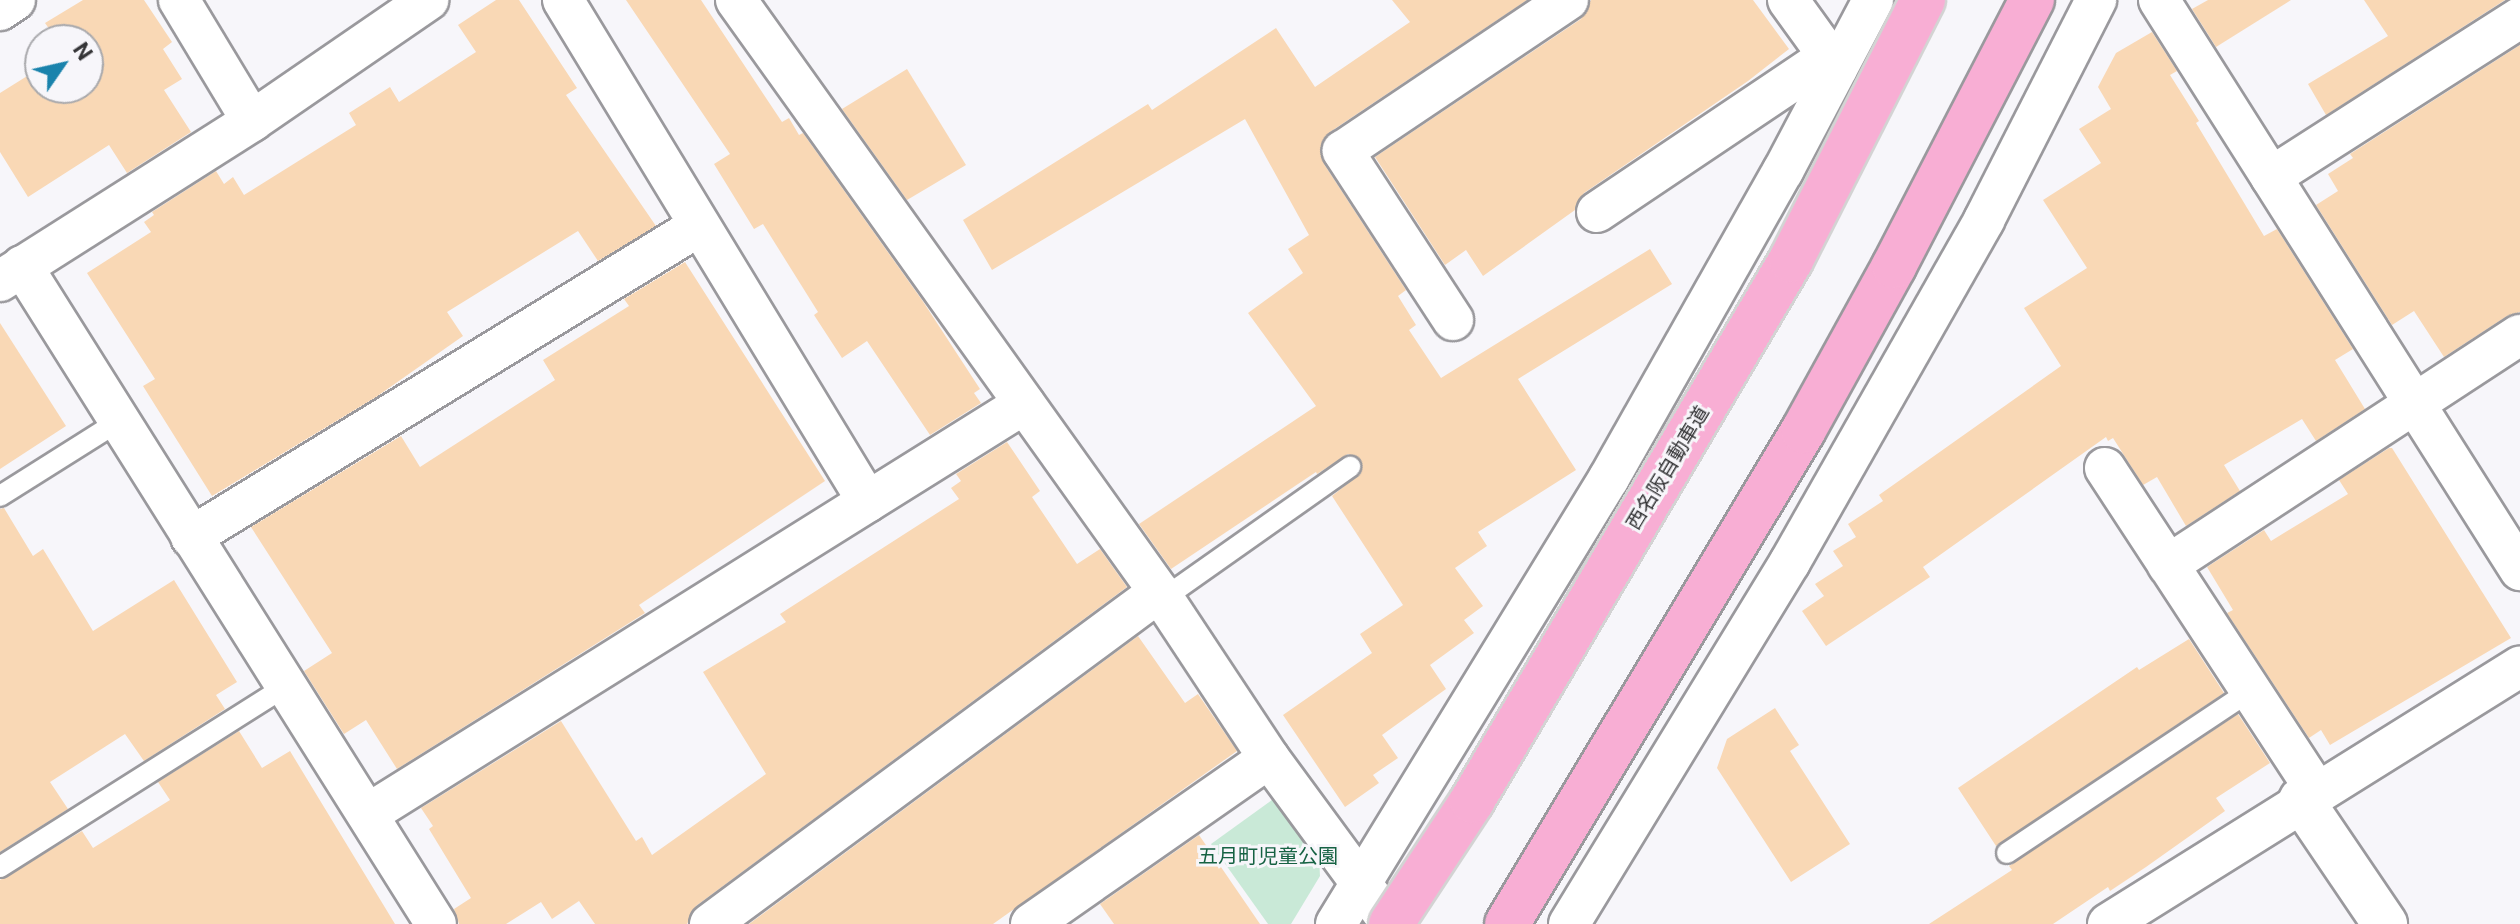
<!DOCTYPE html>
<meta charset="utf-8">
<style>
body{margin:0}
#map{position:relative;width:2520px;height:924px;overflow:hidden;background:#f7f6fa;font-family:Roboto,"Noto Sans JP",sans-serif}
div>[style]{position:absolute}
.green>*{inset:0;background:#c9e9d7}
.building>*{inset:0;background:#f9d8b5}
.roads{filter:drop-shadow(2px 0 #9a999d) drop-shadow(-2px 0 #9a999d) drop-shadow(0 2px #9a999d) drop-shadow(0 -2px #9a999d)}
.service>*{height:20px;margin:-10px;padding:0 10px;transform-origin:10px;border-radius:10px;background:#fff}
.minor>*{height:40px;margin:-20px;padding:0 20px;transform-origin:20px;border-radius:20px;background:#fff}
.tertiary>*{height:44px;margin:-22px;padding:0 22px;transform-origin:22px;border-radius:22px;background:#fff}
.motorway>*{height:44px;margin:-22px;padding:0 22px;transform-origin:22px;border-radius:22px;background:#f8aed4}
.bridges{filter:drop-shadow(2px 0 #d3d3d3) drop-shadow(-2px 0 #d3d3d3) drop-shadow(0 2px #d3d3d3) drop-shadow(0 -2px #d3d3d3)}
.motorway-bridge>*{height:44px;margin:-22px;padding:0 22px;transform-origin:22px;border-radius:22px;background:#f8aed4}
span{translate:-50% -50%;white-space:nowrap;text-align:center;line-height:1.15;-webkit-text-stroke:6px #f7f6fa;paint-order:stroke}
.street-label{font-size:20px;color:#353537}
.park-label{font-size:20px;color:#166243}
.north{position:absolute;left:24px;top:24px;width:80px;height:80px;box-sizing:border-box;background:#f7f6fa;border:2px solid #a9a9ac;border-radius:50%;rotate:56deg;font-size:22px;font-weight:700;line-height:32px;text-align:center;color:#353537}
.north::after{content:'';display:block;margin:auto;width:28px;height:36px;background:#1a83ac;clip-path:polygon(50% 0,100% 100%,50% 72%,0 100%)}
</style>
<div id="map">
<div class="green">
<i style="clip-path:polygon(1276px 797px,1319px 858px,1320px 876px,1291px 924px,1268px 924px,1211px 844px)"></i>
</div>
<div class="building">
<i style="clip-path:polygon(144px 0,172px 42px,163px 49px,182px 79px,164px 90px,191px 132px,127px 173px,109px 145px,28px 197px,0 152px,0 93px,40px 68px,40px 88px,88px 88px,88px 40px,57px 40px,45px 23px,83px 0)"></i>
<i style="clip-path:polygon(496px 0,519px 0,577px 88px,566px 95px,656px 226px,598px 261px,578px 231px,447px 312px,463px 336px,376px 397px,212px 496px,143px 386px,155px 379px,87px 273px,151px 232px,144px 222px,154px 215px,152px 212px,216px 171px,224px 184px,233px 177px,244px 195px,356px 125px,349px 113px,390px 87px,399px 102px,476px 52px,458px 25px)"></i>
<i style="clip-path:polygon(626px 0,701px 0,782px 122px,789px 118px,799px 135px,803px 133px,922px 300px,980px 389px,974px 393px,981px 403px,930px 435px,867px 341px,842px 358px,814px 315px,818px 312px,763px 224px,754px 229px,714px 164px,730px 154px)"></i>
<i style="clip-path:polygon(1392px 0,1527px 0,1330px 132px,1322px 142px,1324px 164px,1406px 290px,1398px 296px,1416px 325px,1409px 330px,1441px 378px,1650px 249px,1672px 284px,1518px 379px,1576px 470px,1478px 532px,1487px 546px,1455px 568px,1483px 606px,1464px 620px,1474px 633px,1430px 665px,1446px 689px,1382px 735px,1398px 758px,1373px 775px,1379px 783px,1345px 807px,1283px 715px,1372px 653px,1360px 634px,1403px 605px,1332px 496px,1361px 473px,1360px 459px,1348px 454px,1317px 474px,1316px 472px,1171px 569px,1139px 524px,1316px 406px,1248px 313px,1303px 273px,1288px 249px,1309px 235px,1245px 119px,992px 270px,963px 220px,1148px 104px,1152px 110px,1276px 28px,1315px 87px,1410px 22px)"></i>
<i style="clip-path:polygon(1591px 0,1753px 0,1789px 49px,1748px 81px,1584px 193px,1575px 210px,1483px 276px,1466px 250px,1445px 265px,1375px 157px,1581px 19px)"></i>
<i style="clip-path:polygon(2208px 0,2291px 0,2216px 47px,2192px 9px)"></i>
<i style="clip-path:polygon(2364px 0,2505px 0,2326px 115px,2308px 84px,2388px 36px)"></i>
<i style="clip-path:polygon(2152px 32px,2177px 71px,2170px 75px,2199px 121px,2196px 123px,2264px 236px,2277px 229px,2353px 349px,2335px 360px,2365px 409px,2316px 441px,2302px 419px,2224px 465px,2240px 491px,2186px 526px,2157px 477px,2143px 485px,2113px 438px,2108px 441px,2106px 437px,1923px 567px,1930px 577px,1826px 646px,1802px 611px,1824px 596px,1815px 584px,1843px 566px,1833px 551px,1856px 537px,1848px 524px,1883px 501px,1879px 495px,2061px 366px,2024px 308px,2087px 268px,2043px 200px,2101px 163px,2079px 129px,2111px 109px,2098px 87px,2116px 53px)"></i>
<i style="clip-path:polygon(2520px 45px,2520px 312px,2507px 316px,2444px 357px,2414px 311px,2392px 325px,2316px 205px,2338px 191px,2328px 174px,2353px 158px,2350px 154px)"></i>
<i style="clip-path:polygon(907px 69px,966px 165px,907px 200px,842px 109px)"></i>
<i style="clip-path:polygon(685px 262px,825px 481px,639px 605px,645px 613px,397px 769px,366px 720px,344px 734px,304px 671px,332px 653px,251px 527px,401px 436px,420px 467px,555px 380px,543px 360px,629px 306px,624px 299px)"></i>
<i style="clip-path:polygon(0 323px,66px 426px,0 469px)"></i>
<i style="clip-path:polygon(1007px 442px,1040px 491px,1032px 497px,1077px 564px,1100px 549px,1127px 587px,696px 906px,687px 924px,595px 924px,579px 901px,552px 919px,541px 902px,506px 924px,459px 924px,454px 909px,471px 898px,429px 829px,433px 826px,421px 808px,561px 721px,636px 841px,642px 837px,652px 855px,766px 774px,703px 672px,786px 622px,780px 614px,959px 499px,951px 488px,961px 481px,956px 474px)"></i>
<i style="clip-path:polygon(2389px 448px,2392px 448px,2511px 638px,2330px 745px,2321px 730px,2309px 738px,2227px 613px,2233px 610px,2207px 567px,2264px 530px,2271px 541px,2348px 494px,2339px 480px)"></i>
<i style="clip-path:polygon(4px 508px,33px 556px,43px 549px,93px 631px,174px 580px,237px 682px,216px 695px,225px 709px,144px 761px,125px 734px,50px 782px,68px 809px,0 852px,0 509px)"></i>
<i style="clip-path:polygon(1138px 636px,1185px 703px,1198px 694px,1237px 751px,993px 924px,749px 924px)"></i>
<i style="clip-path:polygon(2189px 639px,2224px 693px,1996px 846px,1958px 788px,2137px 667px,2139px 670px)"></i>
<i style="clip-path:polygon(1775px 708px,1799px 745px,1790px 751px,1850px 844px,1791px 882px,1717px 768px,1727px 739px)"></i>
<i style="clip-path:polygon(2238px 714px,2270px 763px,2216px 798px,2225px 811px,2146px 867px,2110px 891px,2108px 887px,2053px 924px,1929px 924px,2012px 870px,2009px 866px)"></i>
<i style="clip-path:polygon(239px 731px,262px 768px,290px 751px,395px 924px,0 924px,0 880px,82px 831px,93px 848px,170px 800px,158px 782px)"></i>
<i style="clip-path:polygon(1199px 835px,1260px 924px,1114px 924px,1100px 904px)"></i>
</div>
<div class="roads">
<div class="service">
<i style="left:0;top:496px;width:141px;rotate:-32.2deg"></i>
<i style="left:1164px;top:598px;width:228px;rotate:-35.2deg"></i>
<i style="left:2007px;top:853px;width:292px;rotate:-33.7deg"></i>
<i style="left:0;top:867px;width:338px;rotate:-32.3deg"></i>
</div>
<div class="minor">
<i style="left:179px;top:0;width:141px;rotate:58.9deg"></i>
<i style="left:563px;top:0;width:587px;rotate:58.72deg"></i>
<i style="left:736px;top:0;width:728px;rotate:54.45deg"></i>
<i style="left:1159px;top:592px;width:199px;rotate:56.5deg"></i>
<i style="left:1269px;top:758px;width:206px;rotate:53.7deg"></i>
<i style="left:1788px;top:0;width:84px;rotate:54.2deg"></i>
<i style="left:2159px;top:0;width:675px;rotate:57.65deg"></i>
<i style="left:0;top:10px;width:18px;rotate:-34deg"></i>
<i style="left:2271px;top:177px;width:295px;rotate:-32.6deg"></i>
<i style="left:1597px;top:212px;width:280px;rotate:-33.9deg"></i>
<i style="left:22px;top:266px;width:777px;rotate:57.82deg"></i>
<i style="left:0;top:281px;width:299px;rotate:-32.4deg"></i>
<i style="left:252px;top:121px;width:214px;rotate:-34.5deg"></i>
<i style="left:1453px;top:320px;width:202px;rotate:-123.1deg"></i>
<i style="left:1343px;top:151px;width:271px;rotate:-33.9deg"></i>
<i style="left:2105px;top:468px;width:386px;rotate:56.8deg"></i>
<i style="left:191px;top:537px;width:596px;rotate:-31.48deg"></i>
<i style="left:2168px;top:565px;width:420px;rotate:-33.2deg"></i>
<i style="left:368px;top:814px;width:774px;rotate:-32.01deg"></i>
<i style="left:710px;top:924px;width:558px;rotate:-36.48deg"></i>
<i style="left:1031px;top:924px;width:290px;rotate:-34.9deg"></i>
<i style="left:1336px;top:924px;width:523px;rotate:-58.53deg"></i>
<i style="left:1609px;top:478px;width:353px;rotate:-60.5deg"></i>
<i style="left:1783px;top:171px;width:193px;rotate:-62.2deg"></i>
<i style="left:1569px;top:924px;width:424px;rotate:-58.6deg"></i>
<i style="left:1790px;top:562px;width:393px;rotate:-60.4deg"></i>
<i style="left:1984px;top:220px;width:247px;rotate:-63deg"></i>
<i style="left:2108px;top:924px;width:486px;rotate:-32deg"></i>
</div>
<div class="tertiary">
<i style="left:2301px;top:800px;width:150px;rotate:55.9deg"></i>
</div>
<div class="motorway">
<i style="left:1507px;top:924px;width:575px;rotate:-59.02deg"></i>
<i style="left:1803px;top:431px;width:188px;rotate:-61.1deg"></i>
<i style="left:1894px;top:266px;width:300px;rotate:-62.6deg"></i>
</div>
</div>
<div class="bridges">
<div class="motorway-bridge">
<i style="left:1391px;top:924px;width:147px;rotate:-56.6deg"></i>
<i style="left:1472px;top:801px;width:628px;rotate:-59.47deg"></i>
<i style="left:1791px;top:260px;width:292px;rotate:-63.1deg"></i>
</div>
</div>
<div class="street-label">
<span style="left:1668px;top:468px;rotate:-59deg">西名阪自動車道</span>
</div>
<div class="park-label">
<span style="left:1268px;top:856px">五月町児童公園</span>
</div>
<div class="north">N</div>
</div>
